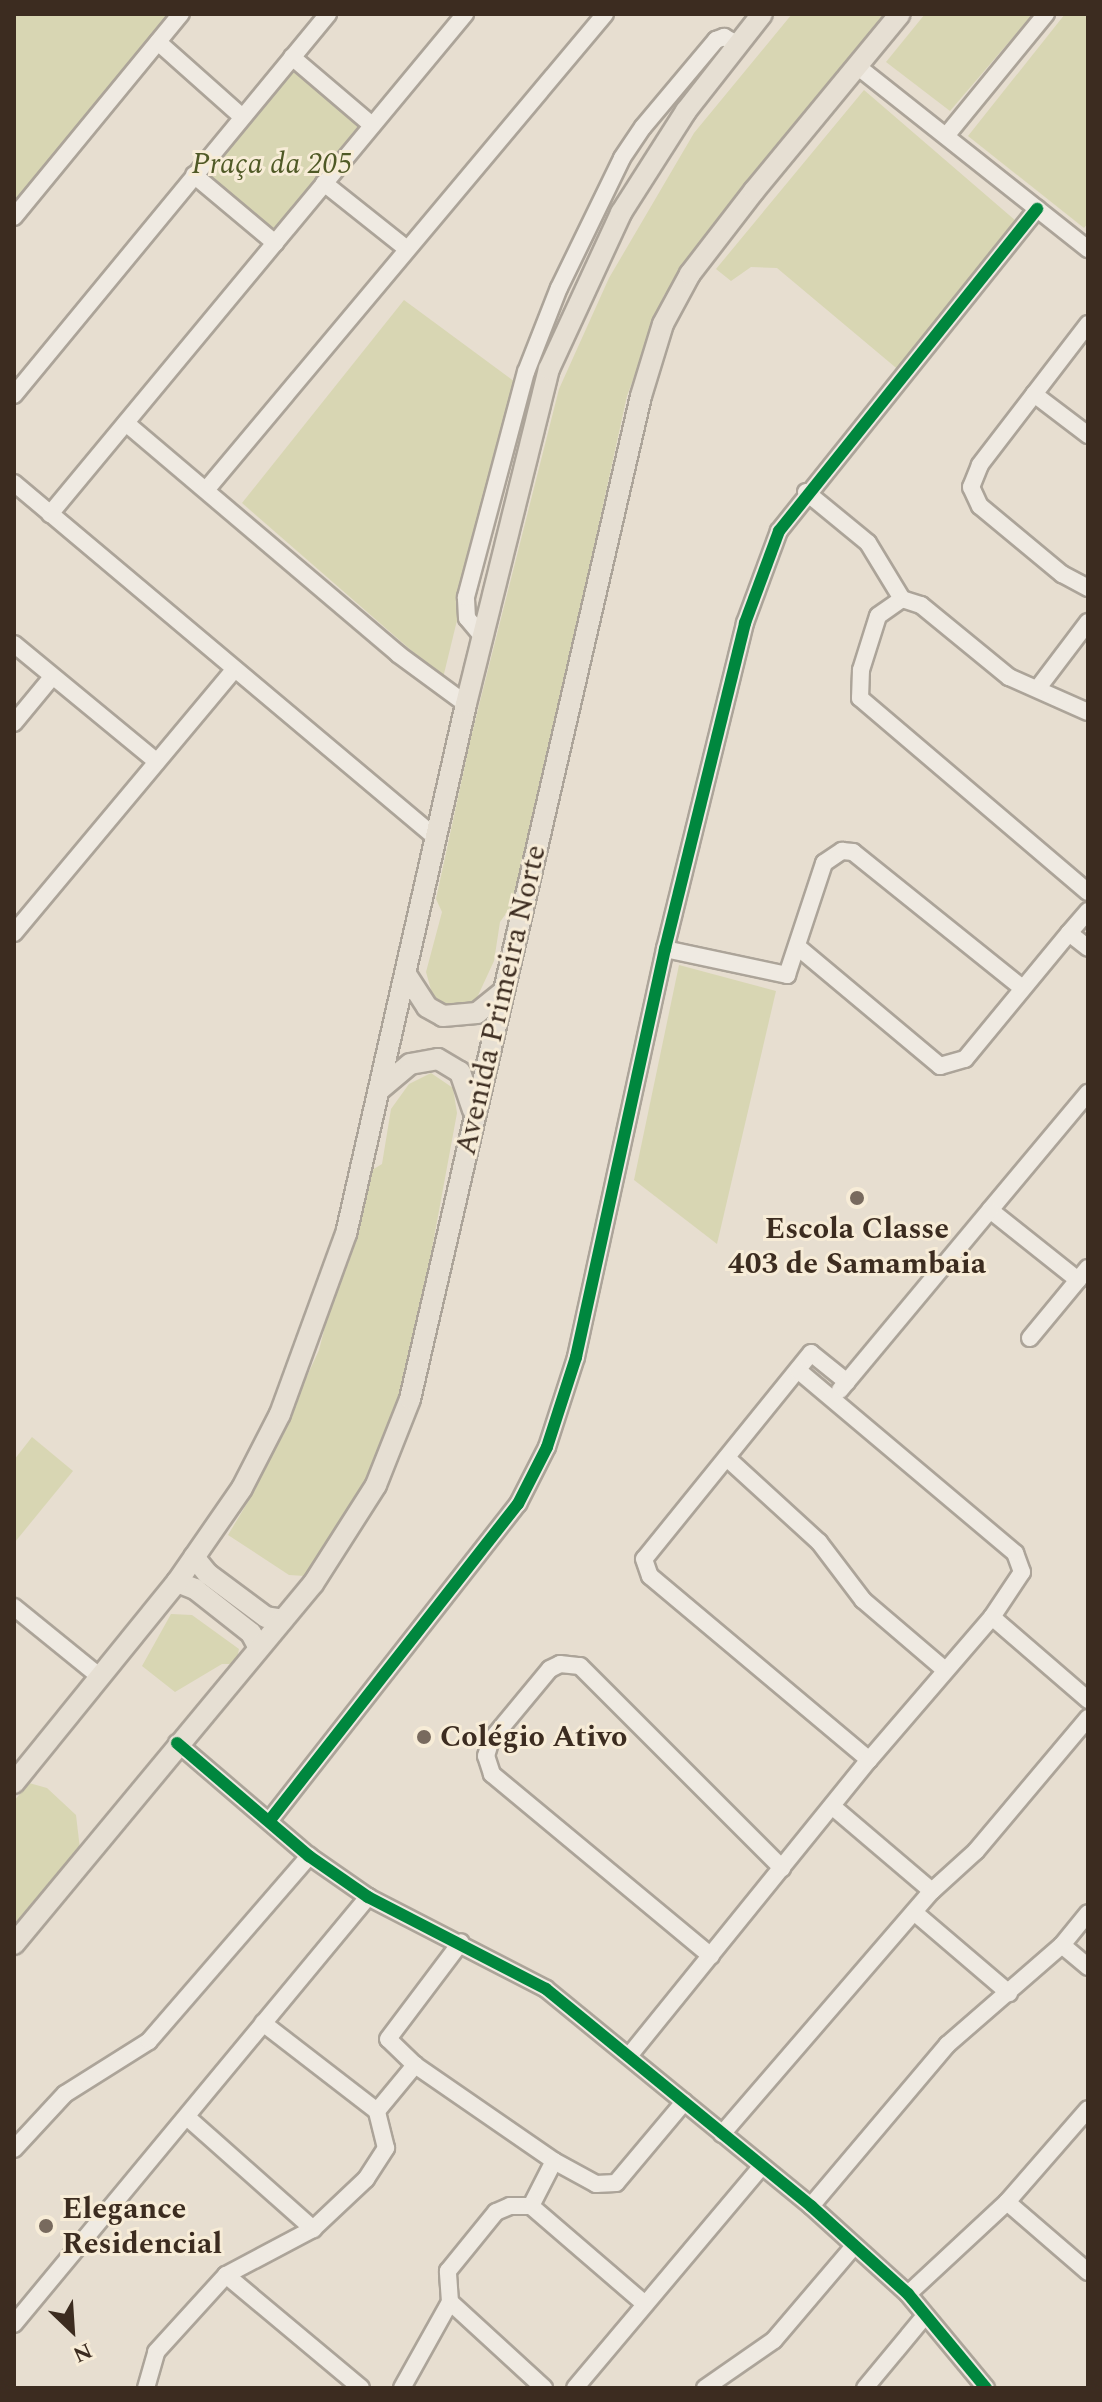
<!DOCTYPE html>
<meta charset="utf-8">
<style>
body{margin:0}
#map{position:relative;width:1102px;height:2402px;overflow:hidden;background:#e7ded0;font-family:Spectral,serif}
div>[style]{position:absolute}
.green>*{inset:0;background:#d8d6b3}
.roads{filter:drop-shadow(2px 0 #aca499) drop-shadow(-2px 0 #aca499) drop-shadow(0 2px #aca499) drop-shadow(0 -2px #aca499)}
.minor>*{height:16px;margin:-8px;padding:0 8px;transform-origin:8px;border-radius:8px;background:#efeae2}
.major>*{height:20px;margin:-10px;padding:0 10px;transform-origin:10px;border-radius:10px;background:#e6dfd3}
.cycleway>*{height:12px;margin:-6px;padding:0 6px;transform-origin:6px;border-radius:6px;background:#00873e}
.dots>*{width:22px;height:22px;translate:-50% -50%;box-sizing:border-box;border:4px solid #f7ecd7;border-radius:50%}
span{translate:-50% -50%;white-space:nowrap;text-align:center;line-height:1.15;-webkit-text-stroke:6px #f7ecd7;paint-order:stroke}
.park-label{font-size:30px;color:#4f5926;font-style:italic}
.street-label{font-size:30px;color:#3c2c20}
.poi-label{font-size:30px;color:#3c2c20;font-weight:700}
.left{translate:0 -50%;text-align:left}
.frame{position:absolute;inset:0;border:16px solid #3c2c20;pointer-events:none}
.north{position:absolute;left:32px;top:2290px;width:80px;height:80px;-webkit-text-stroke:6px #f7ecd7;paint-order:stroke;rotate:155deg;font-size:22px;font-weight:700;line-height:32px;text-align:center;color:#3c2c20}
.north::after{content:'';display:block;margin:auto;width:28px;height:36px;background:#3c2c20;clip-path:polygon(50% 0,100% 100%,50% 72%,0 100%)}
</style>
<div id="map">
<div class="green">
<i style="clip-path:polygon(14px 14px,188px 14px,14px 223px)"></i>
<i style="clip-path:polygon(792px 14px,893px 14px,664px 295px,627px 396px,517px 898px,500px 922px,494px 961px,475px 1002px,449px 1008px,433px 997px,426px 972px,442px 912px,436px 899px,471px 737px,559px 389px,609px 278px,694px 133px)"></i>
<i style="clip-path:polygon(925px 14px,1033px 14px,950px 111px,886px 62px)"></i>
<i style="clip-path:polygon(1065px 14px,1088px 14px,1088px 223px,1084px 228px,968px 136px)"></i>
<i style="clip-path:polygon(291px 44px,382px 122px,279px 254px,186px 174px)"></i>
<i style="clip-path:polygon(864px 90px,1016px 221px,901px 372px,777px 268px,751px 267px,731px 281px,716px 269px)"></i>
<i style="clip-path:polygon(404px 300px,515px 382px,443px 678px,242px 503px)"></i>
<i style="clip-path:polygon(679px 965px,776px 991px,717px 1244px,634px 1180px)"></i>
<i style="clip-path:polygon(431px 1073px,453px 1088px,457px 1113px,403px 1406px,358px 1506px,305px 1576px,289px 1575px,228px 1535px,255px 1490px,319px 1350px,364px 1175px,382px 1164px,391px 1109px,409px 1084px)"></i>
<i style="clip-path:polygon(32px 1437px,73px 1471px,15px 1542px,14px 1460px)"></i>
<i style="clip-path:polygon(171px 1614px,192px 1615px,239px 1649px,236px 1664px,222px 1664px,175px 1692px,142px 1666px)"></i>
<i style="clip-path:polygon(29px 1783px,47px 1788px,76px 1815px,80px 1849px,14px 1929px,14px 1801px)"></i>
</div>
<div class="roads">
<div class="minor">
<i style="left:158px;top:42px;width:111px;rotate:41.7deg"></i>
<i style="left:292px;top:57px;width:105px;rotate:40.4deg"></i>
<i style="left:857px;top:66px;width:295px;rotate:38.4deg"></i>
<i style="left:946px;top:136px;width:158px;rotate:-50.7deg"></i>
<i style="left:194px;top:175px;width:106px;rotate:40deg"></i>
<i style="left:324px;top:183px;width:106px;rotate:38.5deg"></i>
<i style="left:14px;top:217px;width:263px;rotate:-50.6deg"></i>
<i style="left:1088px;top:324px;width:178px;rotate:127.5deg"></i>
<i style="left:980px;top:465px;width:24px;rotate:112deg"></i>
<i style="left:971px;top:487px;width:21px;rotate:65deg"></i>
<i style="left:980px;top:506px;width:107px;rotate:39.7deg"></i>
<i style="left:1062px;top:574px;width:30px;rotate:28deg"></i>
<i style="left:1034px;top:394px;width:68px;rotate:37.2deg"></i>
<i style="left:14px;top:395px;width:494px;rotate:-50.5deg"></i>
<i style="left:126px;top:423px;width:357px;rotate:40.3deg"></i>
<i style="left:398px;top:654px;width:84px;rotate:36.3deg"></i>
<i style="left:14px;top:483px;width:550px;rotate:40.06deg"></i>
<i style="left:206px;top:490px;width:621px;rotate:-50.03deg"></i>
<i style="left:806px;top:492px;width:80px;rotate:39.4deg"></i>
<i style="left:868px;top:543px;width:66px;rotate:58.7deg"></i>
<i style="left:902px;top:599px;width:29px;rotate:145deg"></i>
<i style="left:878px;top:616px;width:57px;rotate:107.5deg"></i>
<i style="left:861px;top:670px;width:28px;rotate:92deg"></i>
<i style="left:860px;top:698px;width:299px;rotate:40.4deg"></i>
<i style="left:50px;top:514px;width:650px;rotate:-50.31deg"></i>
<i style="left:902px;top:599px;width:20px;rotate:18deg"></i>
<i style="left:921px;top:605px;width:114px;rotate:39.3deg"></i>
<i style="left:1009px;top:677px;width:86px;rotate:23.9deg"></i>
<i style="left:483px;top:637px;width:25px;rotate:-130deg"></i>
<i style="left:467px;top:618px;width:21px;rotate:-93deg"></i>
<i style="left:466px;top:597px;width:233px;rotate:-75.1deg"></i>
<i style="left:526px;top:372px;width:90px;rotate:-68.6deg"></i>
<i style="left:559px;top:288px;width:144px;rotate:-64.1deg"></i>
<i style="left:622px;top:158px;width:37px;rotate:-56deg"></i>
<i style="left:643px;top:127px;width:114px;rotate:-50deg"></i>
<i style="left:716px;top:40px;width:9px;rotate:-21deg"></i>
<i style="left:724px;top:37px;width:15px;rotate:28deg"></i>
<i style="left:14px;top:644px;width:185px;rotate:39.5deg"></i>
<i style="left:1038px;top:688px;width:83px;rotate:-52.9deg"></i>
<i style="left:14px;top:723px;width:60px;rotate:-50.4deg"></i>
<i style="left:1088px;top:911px;width:29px;rotate:131deg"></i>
<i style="left:1069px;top:933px;width:24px;rotate:38deg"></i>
<i style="left:14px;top:933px;width:341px;rotate:-50.1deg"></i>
<i style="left:799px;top:948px;width:184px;rotate:39.9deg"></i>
<i style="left:940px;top:1066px;width:26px;rotate:-16deg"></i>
<i style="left:965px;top:1059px;width:163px;rotate:-50.5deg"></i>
<i style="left:665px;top:949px;width:125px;rotate:12deg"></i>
<i style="left:787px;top:975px;width:118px;rotate:-71.7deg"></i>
<i style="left:824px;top:863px;width:22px;rotate:-34deg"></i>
<i style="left:842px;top:851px;width:11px;rotate:5deg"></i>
<i style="left:853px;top:852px;width:216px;rotate:38.8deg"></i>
<i style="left:1078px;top:1280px;width:112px;rotate:-141.5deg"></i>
<i style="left:990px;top:1210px;width:153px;rotate:-50.1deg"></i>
<i style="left:1030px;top:1338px;width:91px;rotate:-50.4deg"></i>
<i style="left:847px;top:1382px;width:46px;rotate:-141.1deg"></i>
<i style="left:811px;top:1353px;width:265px;rotate:129deg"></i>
<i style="left:644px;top:1559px;width:18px;rotate:71deg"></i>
<i style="left:650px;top:1576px;width:286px;rotate:40deg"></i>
<i style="left:840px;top:1390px;width:234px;rotate:-50.2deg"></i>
<i style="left:727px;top:1458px;width:125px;rotate:42.4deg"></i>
<i style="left:819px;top:1542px;width:73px;rotate:52.8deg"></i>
<i style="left:863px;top:1600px;width:108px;rotate:40.5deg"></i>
<i style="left:14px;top:1607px;width:111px;rotate:39.1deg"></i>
<i style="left:992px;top:1617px;width:127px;rotate:40.8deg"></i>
<i style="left:177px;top:1743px;width:174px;rotate:40.6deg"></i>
<i style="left:309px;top:1856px;width:72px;rotate:34.8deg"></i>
<i style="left:368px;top:1897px;width:200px;rotate:27.3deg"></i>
<i style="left:546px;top:1989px;width:343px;rotate:39.3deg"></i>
<i style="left:811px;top:2206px;width:131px;rotate:42.2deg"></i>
<i style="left:908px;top:2294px;width:122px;rotate:50.3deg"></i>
<i style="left:832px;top:1806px;width:131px;rotate:40.4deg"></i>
<i style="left:270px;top:1820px;width:402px;rotate:-51.9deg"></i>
<i style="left:518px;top:1504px;width:64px;rotate:-63deg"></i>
<i style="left:547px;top:1447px;width:95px;rotate:-72.1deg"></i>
<i style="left:576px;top:1357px;width:418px;rotate:-77.7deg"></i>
<i style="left:665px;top:949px;width:336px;rotate:-76.2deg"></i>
<i style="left:745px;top:623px;width:98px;rotate:-69.7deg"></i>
<i style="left:779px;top:531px;width:413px;rotate:-51.3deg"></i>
<i style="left:914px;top:1912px;width:125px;rotate:40.5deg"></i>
<i style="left:1062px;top:1945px;width:34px;rotate:40deg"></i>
<i style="left:711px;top:1956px;width:285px;rotate:-140.3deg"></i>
<i style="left:492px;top:1774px;width:19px;rotate:-108deg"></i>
<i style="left:486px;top:1756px;width:17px;rotate:-73deg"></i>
<i style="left:491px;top:1740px;width:92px;rotate:-50.3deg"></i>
<i style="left:550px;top:1669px;width:11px;rotate:-27deg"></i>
<i style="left:560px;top:1664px;width:20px;rotate:6deg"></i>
<i style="left:580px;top:1666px;width:286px;rotate:45deg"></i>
<i style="left:263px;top:2023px;width:144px;rotate:37.7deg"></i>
<i style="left:629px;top:2056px;width:381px;rotate:-51deg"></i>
<i style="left:869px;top:1760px;width:189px;rotate:-49.3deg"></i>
<i style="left:992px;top:1617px;width:54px;rotate:-56.3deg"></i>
<i style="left:1022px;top:1572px;width:20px;rotate:-110deg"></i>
<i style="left:1015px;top:1553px;width:284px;rotate:-139.9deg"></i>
<i style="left:415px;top:2065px;width:169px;rotate:34.6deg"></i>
<i style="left:554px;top:2161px;width:51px;rotate:117.1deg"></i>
<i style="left:187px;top:2117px;width:169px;rotate:41.6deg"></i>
<i style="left:722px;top:2134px;width:321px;rotate:-49.2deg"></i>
<i style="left:932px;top:1891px;width:59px;rotate:-42.3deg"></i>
<i style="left:976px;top:1851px;width:174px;rotate:-49.9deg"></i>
<i style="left:14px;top:2149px;width:75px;rotate:-47.2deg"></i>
<i style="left:65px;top:2094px;width:99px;rotate:-32.2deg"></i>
<i style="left:149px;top:2041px;width:245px;rotate:-49.1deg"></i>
<i style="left:554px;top:2161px;width:48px;rotate:28.7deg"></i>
<i style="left:596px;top:2184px;width:20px;rotate:-3deg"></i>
<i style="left:616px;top:2183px;width:106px;rotate:-50deg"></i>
<i style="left:1007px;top:2202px;width:107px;rotate:40.8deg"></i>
<i style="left:811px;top:2206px;width:211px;rotate:-49.8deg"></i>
<i style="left:947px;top:2045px;width:152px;rotate:-41deg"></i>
<i style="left:1062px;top:1945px;width:41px;rotate:-50.9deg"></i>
<i style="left:226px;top:2275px;width:176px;rotate:39.9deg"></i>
<i style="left:908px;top:2294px;width:135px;rotate:-42.9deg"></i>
<i style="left:1007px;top:2202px;width:123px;rotate:-48.9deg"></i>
<i style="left:14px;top:2324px;width:555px;rotate:-50.34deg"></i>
<i style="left:146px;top:2388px;width:37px;rotate:-74deg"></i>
<i style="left:156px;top:2352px;width:104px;rotate:-47.7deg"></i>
<i style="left:226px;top:2275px;width:98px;rotate:-27.9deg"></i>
<i style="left:313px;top:2229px;width:73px;rotate:-43.3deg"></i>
<i style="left:366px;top:2179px;width:37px;rotate:-57deg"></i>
<i style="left:386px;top:2148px;width:38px;rotate:-104deg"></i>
<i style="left:377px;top:2111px;width:60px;rotate:-50.4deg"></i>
<i style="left:415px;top:2065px;width:37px;rotate:-136deg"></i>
<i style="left:388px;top:2039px;width:121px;rotate:-53deg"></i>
<i style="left:402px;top:2388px;width:98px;rotate:-60.8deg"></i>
<i style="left:544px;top:2388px;width:127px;rotate:-137.5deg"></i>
<i style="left:450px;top:2302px;width:31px;rotate:-94deg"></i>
<i style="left:448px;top:2271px;width:76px;rotate:-50.9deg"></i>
<i style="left:496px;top:2212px;width:15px;rotate:-23deg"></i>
<i style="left:510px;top:2206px;width:21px"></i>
<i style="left:531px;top:2206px;width:150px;rotate:40.7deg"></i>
<i style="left:575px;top:2388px;width:289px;rotate:-49.9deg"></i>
<i style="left:705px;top:2388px;width:84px;rotate:-34.8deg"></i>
<i style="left:774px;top:2340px;width:123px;rotate:-49.6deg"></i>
<i style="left:865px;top:2388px;width:92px;rotate:-50.3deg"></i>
</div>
<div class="major">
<i style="left:407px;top:976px;width:37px;rotate:57deg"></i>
<i style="left:427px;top:1007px;width:18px;rotate:29deg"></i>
<i style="left:443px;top:1016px;width:34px;rotate:-5deg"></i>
<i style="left:477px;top:1013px;width:33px;rotate:-39deg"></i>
<i style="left:379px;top:1090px;width:40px;rotate:-40deg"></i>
<i style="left:410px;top:1064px;width:28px;rotate:-10deg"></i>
<i style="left:438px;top:1059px;width:26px;rotate:31deg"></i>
<i style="left:460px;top:1072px;width:40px;rotate:71.1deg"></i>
<i style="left:194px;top:1557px;width:22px;rotate:51deg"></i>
<i style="left:208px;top:1574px;width:72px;rotate:36.6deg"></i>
<i style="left:266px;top:1617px;width:17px;rotate:10deg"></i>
<i style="left:177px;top:1582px;width:19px;rotate:21deg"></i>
<i style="left:195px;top:1589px;width:71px;rotate:38.2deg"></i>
<i style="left:251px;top:1633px;width:17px;rotate:62deg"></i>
<i style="left:14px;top:1783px;width:259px;rotate:-51deg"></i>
<i style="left:177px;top:1582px;width:114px;rotate:-55.3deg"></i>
<i style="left:242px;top:1488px;width:83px;rotate:-62.8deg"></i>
<i style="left:280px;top:1414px;width:192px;rotate:-69.9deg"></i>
<i style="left:346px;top:1234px;width:543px;rotate:-77.24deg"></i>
<i style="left:466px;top:704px;width:345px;rotate:-76.1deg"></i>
<i style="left:549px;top:369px;width:172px;rotate:-65.2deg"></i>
<i style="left:621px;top:213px;width:121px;rotate:-57.5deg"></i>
<i style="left:686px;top:111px;width:123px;rotate:-51.9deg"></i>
<i style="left:14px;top:1944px;width:468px;rotate:-50.3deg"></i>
<i style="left:313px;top:1584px;width:117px;rotate:-57.5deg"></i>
<i style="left:376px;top:1485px;width:92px;rotate:-68.4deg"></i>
<i style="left:410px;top:1399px;width:1029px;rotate:-77.03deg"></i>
<i style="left:641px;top:396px;width:75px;rotate:-73deg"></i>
<i style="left:663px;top:324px;width:57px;rotate:-61.6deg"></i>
<i style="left:690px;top:274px;width:105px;rotate:-52.4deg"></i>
<i style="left:754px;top:191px;width:229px;rotate:-50.5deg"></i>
</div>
</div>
<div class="cycleway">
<i style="left:177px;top:1743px;width:174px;rotate:40.6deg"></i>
<i style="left:309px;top:1856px;width:72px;rotate:34.8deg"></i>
<i style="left:368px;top:1897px;width:200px;rotate:27.3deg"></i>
<i style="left:546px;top:1989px;width:343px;rotate:39.3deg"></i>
<i style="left:811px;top:2206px;width:131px;rotate:42.2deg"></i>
<i style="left:908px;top:2294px;width:122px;rotate:50.3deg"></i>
<i style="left:270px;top:1820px;width:402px;rotate:-51.9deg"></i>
<i style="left:518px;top:1504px;width:64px;rotate:-63deg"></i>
<i style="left:547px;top:1447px;width:95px;rotate:-72.1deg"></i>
<i style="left:576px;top:1357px;width:418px;rotate:-77.7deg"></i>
<i style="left:665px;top:949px;width:336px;rotate:-76.2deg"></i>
<i style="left:745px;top:623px;width:98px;rotate:-69.7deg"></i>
<i style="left:779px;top:531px;width:413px;rotate:-51.3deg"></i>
</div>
<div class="dots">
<i style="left:857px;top:1198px;background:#786a5e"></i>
<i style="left:424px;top:1737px;background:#786a5e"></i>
<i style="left:46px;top:2226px;background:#786a5e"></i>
</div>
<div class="park-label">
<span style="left:272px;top:164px">Praça da 205</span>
</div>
<div class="street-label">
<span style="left:501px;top:1000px;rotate:-77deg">Avenida Primeira Norte</span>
</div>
<div class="poi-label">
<span style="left:857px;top:1246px">Escola Classe<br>403 de Samambaia</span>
<span class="left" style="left:440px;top:1737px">Colégio Ativo</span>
<span class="left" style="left:62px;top:2226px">Elegance<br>Residencial</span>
</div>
<div class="frame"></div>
<div class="north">N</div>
</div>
